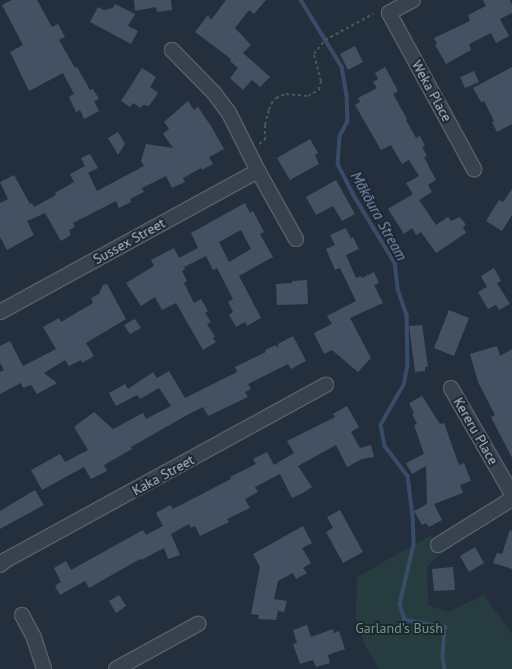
<!DOCTYPE html>
<meta charset="utf-8">
<style>
body{margin:0}
#map{position:relative;width:512px;height:669px;overflow:hidden;background:#242f3e;font-family:"PT Sans",sans-serif}
div>[style]{position:absolute}
.green>*{inset:0;background:#263c3f}
.stream>*{height:3.5px;margin:-1.75px;padding:0 1.75px;transform-origin:1.75px;border-radius:1.75px;background:#394c67}
.building>*{inset:0;background:#455162}
.path>*{height:2px;margin-top:-1px;transform-origin:0;background:repeating-linear-gradient(90deg,#44595c 0 3px,transparent 0 6px)}
.roads{filter:drop-shadow(1px 0 #565f6c) drop-shadow(-1px 0 #565f6c) drop-shadow(0 1px #565f6c) drop-shadow(0 -1px #565f6c)}
.minor>*{height:14px;margin:-7px;padding:0 7px;transform-origin:7px;border-radius:7px;background:#38414e}
span{translate:-50% -50%;white-space:nowrap;text-align:center;line-height:1.15;-webkit-text-stroke:4px #1d2633;paint-order:stroke}
.street-label{font-size:14px;color:#b4bcc9}
.park-label{font-size:14px;color:#6b9a76}
.water-label{font-size:15px;color:#7c92b1;font-style:italic}
</style>
<div id="map">
<div class="green">
<i style="clip-path:polygon(431px 535px,442px 553px,427px 567px,428px 605px,448px 612px,484px 595px,512px 634px,512px 669px,379px 669px,364px 643px,356px 617px,357px 577px)"></i>
</div>
<div class="stream">
<i style="left:301px;top:0;width:79px;rotate:58.5deg"></i>
<i style="left:342px;top:67px;width:27px;rotate:80deg"></i>
<i style="left:347px;top:94px;width:27px;rotate:88deg"></i>
<i style="left:348px;top:121px;width:18px;rotate:117deg"></i>
<i style="left:340px;top:137px;width:27px;rotate:94deg"></i>
<i style="left:338px;top:164px;width:34px;rotate:63deg"></i>
<i style="left:353px;top:194px;width:81px;rotate:58.7deg"></i>
<i style="left:395px;top:263px;width:26px;rotate:83deg"></i>
<i style="left:398px;top:289px;width:28px;rotate:71deg"></i>
<i style="left:407px;top:315px;width:50px;rotate:88.9deg"></i>
<i style="left:408px;top:365px;width:20px;rotate:101deg"></i>
<i style="left:404px;top:385px;width:46px;rotate:119.9deg"></i>
<i style="left:381px;top:425px;width:21px;rotate:79deg"></i>
<i style="left:385px;top:446px;width:38px;rotate:53deg"></i>
<i style="left:408px;top:476px;width:38px;rotate:83deg"></i>
<i style="left:413px;top:514px;width:31px;rotate:88deg"></i>
<i style="left:414px;top:545px;width:61px;rotate:103.3deg"></i>
<i style="left:400px;top:604px;width:17px;rotate:73deg"></i>
<i style="left:405px;top:620px;width:41px;rotate:9.9deg"></i>
<i style="left:445px;top:627px;width:30px;rotate:94deg"></i>
<i style="left:443px;top:657px;width:12px;rotate:81deg"></i>
</div>
<div class="building">
<i style="clip-path:polygon(12px 0,37px 0,52px 27px,58px 24px,65px 37px,59px 40px,75px 68px,77px 67px,90px 90px,93px 89px,99px 99px,94px 101px,99px 111px,84px 119px,80px 110px,76px 112px,69px 97px,74px 94px,63px 73px,29px 91px,10px 52px,23px 45px,2px 5px)"></i>
<i style="clip-path:polygon(134px 0,171px 0,172px 10px,157px 12px,156px 7px,135px 11px)"></i>
<i style="clip-path:polygon(226px 0,266px 0,254px 14px,249px 10px,235px 28px,251px 45px,243px 53px,270px 77px,260px 87px,252px 80px,243px 90px,230px 78px,238px 68px,230px 61px,231px 59px,195px 32px,208px 15px,211px 20px)"></i>
<i style="clip-path:polygon(483px 0,510px 0,512px 5px,512px 13px,500px 19px,509px 36px,496px 43px,491px 33px,469px 44px,471px 50px,446px 64px,435px 45px,437px 44px,434px 38px,470px 21px,468px 15px,486px 6px)"></i>
<i style="clip-path:polygon(115px 4px,135px 14px,128px 26px,138px 31px,131px 44px,90px 22px,98px 7px,104px 10px,113px 8px)"></i>
<i style="clip-path:polygon(355px 46px,363px 62px,348px 70px,340px 54px)"></i>
<i style="clip-path:polygon(385px 67px,398px 91px,393px 94px,407px 119px,406px 120px,416px 138px,420px 136px,425px 146px,422px 147px,427px 156px,424px 157px,436px 180px,428px 185px,432px 192px,419px 200px,436px 225px,448px 217px,451px 221px,460px 217px,466px 225px,463px 227px,466px 233px,436px 253px,421px 232px,416px 235px,412px 228px,404px 234px,388px 209px,413px 194px,406px 183px,419px 176px,409px 160px,402px 164px,391px 145px,381px 150px,355px 105px,360px 102px,358px 98px,377px 88px,373px 82px,378px 79px,375px 73px)"></i>
<i style="clip-path:polygon(512px 67px,512px 124px,497px 132px,492px 122px,494px 121px,484px 101px,481px 102px,473px 88px)"></i>
<i style="clip-path:polygon(142px 68px,156px 77px,150px 87px,158px 93px,149px 106px,143px 105px,141px 108px,133px 103px,130px 107px,121px 101px)"></i>
<i style="clip-path:polygon(474px 71px,479px 82px,465px 88px,460px 77px)"></i>
<i style="clip-path:polygon(188px 101px,194px 110px,198px 107px,211px 126px,224px 149px,209px 157px,213px 164px,202px 170px,201px 168px,183px 178px,185px 182px,172px 188px,166px 176px,142px 188px,144px 192px,130px 199px,131px 202px,119px 208px,116px 201px,73px 223px,75px 227px,69px 230px,71px 235px,61px 241px,45px 213px,27px 221px,34px 235px,7px 250px,0 237px,0 203px,8px 199px,0 182px,14px 175px,30px 204px,32px 203px,34px 207px,56px 195px,55px 193px,74px 182px,70px 174px,85px 166px,97px 191px,144px 166px,141px 161px,146px 144px,173px 148px,163px 134px,169px 129px,164px 122px)"></i>
<i style="clip-path:polygon(118px 132px,125px 144px,118px 155px,108px 138px)"></i>
<i style="clip-path:polygon(310px 139px,318px 153px,315px 155px,319px 164px,290px 180px,277px 158px)"></i>
<i style="clip-path:polygon(90px 154px,98px 168px,88px 173px,81px 158px)"></i>
<i style="clip-path:polygon(336px 180px,355px 214px,342px 221px,333px 206px,316px 215px,306px 197px)"></i>
<i style="clip-path:polygon(512px 189px,512px 215px,502px 231px,486px 221px,499px 200px,503px 202px)"></i>
<i style="clip-path:polygon(evenodd,245px 203px,250px 213px,253px 211px,264px 232px,260px 234px,273px 257px,239px 276px,261px 318px,247px 326px,245px 322px,236px 327px,229px 315px,233px 312px,228px 302px,233px 299px,217px 268px,213px 270px,206px 256px,184px 267px,185px 269px,182px 271px,187px 281px,184px 283px,194px 303px,201px 299px,208px 311px,205px 313px,211px 322px,207px 324px,215px 337px,213px 338px,216px 342px,203px 350px,176px 303px,162px 310px,155px 297px,141px 306px,126px 283px,154px 266px,151px 260px,174px 248px,179px 258px,198px 248px,191px 233px,245px 203px,241px 230px,251px 249px,229px 262px,219px 242px,241px 230px)"></i>
<i style="clip-path:polygon(346px 228px,351px 239px,353px 237px,359px 249px,346px 255px,356px 278px,361px 276px,362px 278px,374px 272px,379px 283px,374px 285px,383px 303px,350px 318px,371px 358px,358px 372px,332px 350px,324px 354px,314px 333px,332px 324px,327px 316px,356px 301px,340px 268px,335px 270px,326px 249px,335px 245px,330px 235px)"></i>
<i style="clip-path:polygon(494px 268px,501px 281px,497px 283px,510px 304px,499px 310px,496px 305px,488px 309px,478px 292px,487px 287px,481px 276px)"></i>
<i style="clip-path:polygon(307px 280px,308px 304px,277px 305px,276px 284px,292px 283px,292px 281px)"></i>
<i style="clip-path:polygon(107px 284px,126px 319px,86px 343px,94px 356px,82px 363px,81px 360px,69px 366px,65px 360px,44px 373px,57px 383px,37px 394px,31px 385px,23px 388px,21px 383px,0 394px,0 372px,4px 370px,0 363px,0 346px,10px 341px,23px 366px,56px 349px,43px 327px,59px 318px,61px 322px,93px 303px,91px 298px,99px 294px,103px 285px)"></i>
<i style="clip-path:polygon(449px 310px,469px 318px,454px 356px,434px 348px)"></i>
<i style="clip-path:polygon(135px 319px,141px 328px,130px 334px,124px 325px)"></i>
<i style="clip-path:polygon(422px 325px,428px 367px,425px 367px,425px 371px,415px 372px,409px 326px)"></i>
<i style="clip-path:polygon(293px 336px,306px 361px,291px 369px,288px 364px,248px 384px,251px 389px,245px 392px,248px 397px,208px 416px,203px 407px,189px 414px,131px 447px,132px 449px,104px 465px,107px 471px,91px 479px,84px 467px,42px 490px,31px 470px,60px 454px,65px 462px,88px 450px,74px 427px,94px 412px,113px 429px,143px 413px,146px 419px,171px 406px,159px 388px,140px 399px,137px 395px,116px 406px,109px 393px,125px 384px,128px 389px,153px 372px,157px 378px,169px 371px,185px 398px,237px 372px,235px 367px,266px 352px,265px 350px,276px 345px,278px 349px,278px 344px)"></i>
<i style="clip-path:polygon(497px 346px,500px 356px,512px 349px,512px 458px,491px 417px,495px 415px,478px 382px,470px 354px)"></i>
<i style="clip-path:polygon(422px 396px,440px 424px,444px 423px,459px 465px,464px 463px,471px 481px,460px 485px,463px 493px,434px 504px,442px 520px,429px 527px,426px 523px,422px 525px,414px 511px,427px 504px,426px 466px,412px 474px,406px 463px,424px 454px,414px 425px,417px 424px,412px 414px,414px 413px,409px 403px)"></i>
<i style="clip-path:polygon(347px 406px,359px 427px,351px 432px,360px 448px,371px 445px,374px 457px,362px 459px,347px 467px,336px 445px,298px 466px,312px 487px,303px 493px,292px 498px,280px 474px,255px 487px,258px 492px,245px 499px,250px 508px,227px 519px,229px 522px,200px 536px,195px 526px,191px 528px,189px 524px,171px 534px,180px 555px,168px 559px,164px 548px,141px 560px,140px 559px,89px 588px,85px 581px,60px 595px,55px 586px,61px 582px,54px 568px,66px 561px,71px 570px,143px 530px,146px 535px,163px 526px,156px 513px,170px 505px,173px 509px,231px 479px,230px 477px,256px 464px,253px 459px,267px 452px,274px 465px,294px 453px,287px 441px,335px 417px,333px 414px)"></i>
<i style="clip-path:polygon(35px 490px,44px 505px,0 529px,0 511px)"></i>
<i style="clip-path:polygon(340px 510px,363px 552px,343px 563px,326px 532px,333px 528px,327px 517px)"></i>
<i style="clip-path:polygon(303px 526px,312px 543px,302px 548px,311px 563px,303px 568px,307px 573px,296px 579px,293px 573px,278px 581px,274px 599px,287px 601px,284px 612px,278px 611px,276px 620px,258px 619px,259px 615px,251px 614px,260px 567px,253px 554px)"></i>
<i style="clip-path:polygon(510px 530px,512px 531px,512px 569px,493px 563px,497px 553px,502px 554px)"></i>
<i style="clip-path:polygon(475px 547px,484px 563px,469px 572px,460px 556px)"></i>
<i style="clip-path:polygon(453px 567px,455px 590px,434px 591px,432px 569px)"></i>
<i style="clip-path:polygon(119px 595px,126px 606px,116px 613px,109px 601px)"></i>
<i style="clip-path:polygon(307px 625px,311px 637px,333px 629px,334px 633px,339px 631px,345px 649px,328px 655px,330px 663px,316px 667px,313px 660px,300px 664px,293px 644px,297px 643px,293px 630px)"></i>
</div>
<div class="path">
<i style="left:259px;top:144px;width:7px;rotate:-34deg"></i>
<i style="left:265px;top:140px;width:15px;rotate:-90deg"></i>
<i style="left:265px;top:125px;width:16px;rotate:-75deg"></i>
<i style="left:269px;top:110px;width:6px;rotate:-72deg"></i>
<i style="left:271px;top:104px;width:8px;rotate:-50deg"></i>
<i style="left:276px;top:98px;width:11px;rotate:-22deg"></i>
<i style="left:286px;top:94px;width:22px;rotate:5deg"></i>
<i style="left:308px;top:96px;width:13px;rotate:-29deg"></i>
<i style="left:319px;top:90px;width:9px;rotate:-77deg"></i>
<i style="left:321px;top:81px;width:28px;rotate:-105deg"></i>
<i style="left:314px;top:54px;width:18px;rotate:-52deg"></i>
<i style="left:325px;top:40px;width:55px;rotate:-28.4deg"></i>
</div>
<div class="roads">
<div class="minor">
<i style="left:413px;top:0;width:27px;rotate:152deg"></i>
<i style="left:389px;top:13px;width:178px;rotate:61.4deg"></i>
<i style="left:172px;top:50px;width:60px;rotate:45.7deg"></i>
<i style="left:214px;top:93px;width:25px;rotate:53deg"></i>
<i style="left:229px;top:113px;width:65px;rotate:63.4deg"></i>
<i style="left:258px;top:171px;width:78px;rotate:60.8deg"></i>
<i style="left:0;top:312px;width:294px;rotate:-28.7deg"></i>
<i style="left:451px;top:388px;width:122px;rotate:60.1deg"></i>
<i style="left:438px;top:545px;width:87px;rotate:-31.9deg"></i>
<i style="left:0;top:565px;width:8px;rotate:-40deg"></i>
<i style="left:6px;top:560px;width:365px;rotate:-28.7deg"></i>
<i style="left:22px;top:615px;width:26px;rotate:62deg"></i>
<i style="left:34px;top:638px;width:33px;rotate:72deg"></i>
<i style="left:116px;top:669px;width:94px;rotate:-28.8deg"></i>
</div>
</div>
<div class="street-label">
<span style="left:432px;top:91px;rotate:61deg">Weka Place</span>
<span style="left:129px;top:241px;rotate:-29deg">Sussex Street</span>
<span style="left:476px;top:431px;rotate:60deg">Kereru Place</span>
<span style="left:163px;top:475px;rotate:-29deg">Kaka Street</span>
</div>
<div class="park-label">
<span style="left:399px;top:628px">Garland's Bush</span>
</div>
<div class="water-label">
<span style="left:379px;top:216px;rotate:61deg">Mākōura Stream</span>
</div>
</div>
